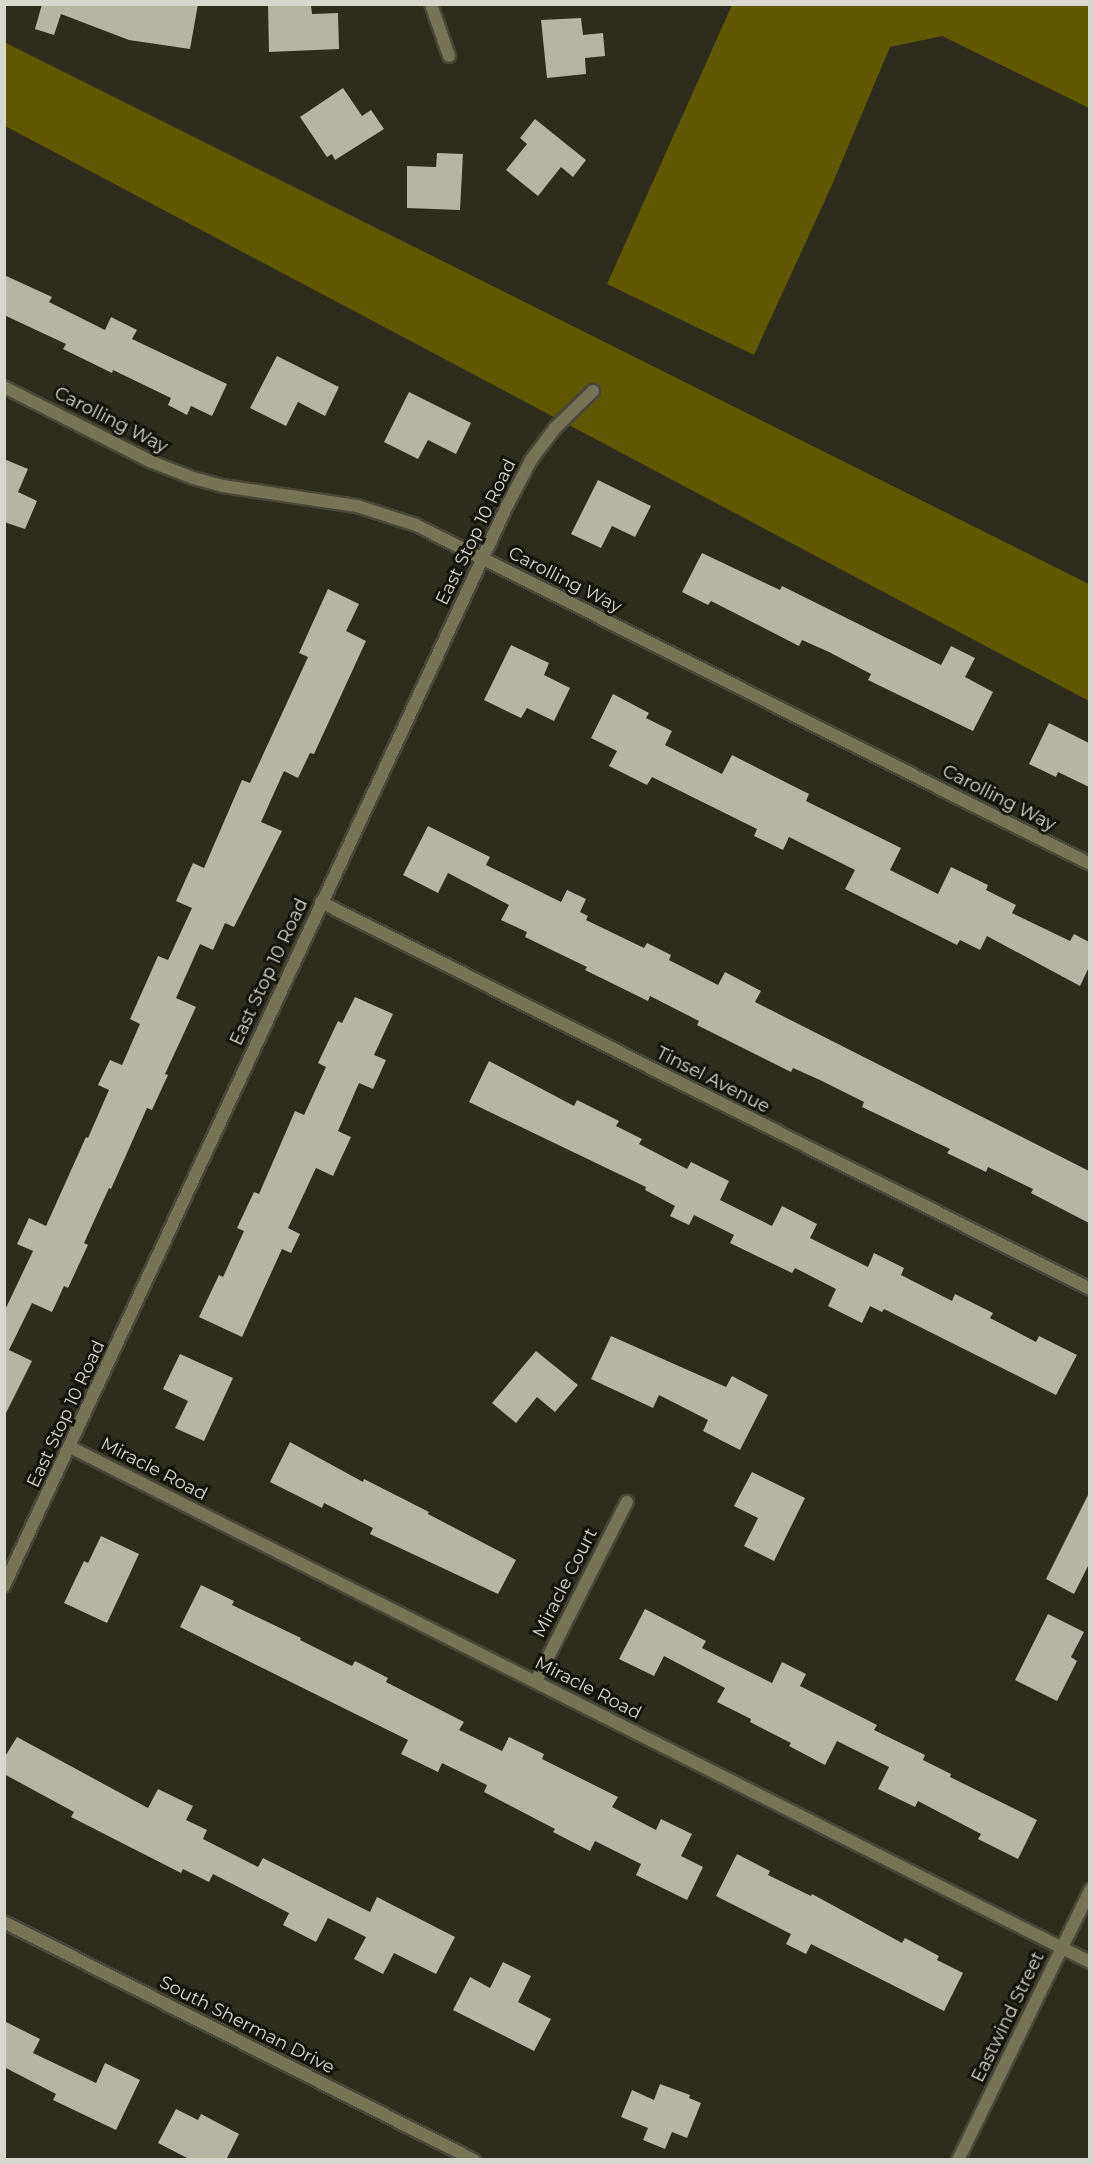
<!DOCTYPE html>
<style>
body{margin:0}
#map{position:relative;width:1094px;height:2164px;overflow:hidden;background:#2d2c1d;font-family:Montserrat,sans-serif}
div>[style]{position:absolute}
.forest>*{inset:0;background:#5f5702}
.building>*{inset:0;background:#b6b5a3}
.roads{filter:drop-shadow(2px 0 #484739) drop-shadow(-2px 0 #484739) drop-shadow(0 2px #484739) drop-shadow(0 -2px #484739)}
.minor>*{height:12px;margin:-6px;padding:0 6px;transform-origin:6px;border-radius:6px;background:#767357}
.tertiary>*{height:12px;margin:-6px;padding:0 6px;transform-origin:6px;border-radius:6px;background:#767357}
span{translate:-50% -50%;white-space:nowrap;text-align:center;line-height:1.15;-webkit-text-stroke:6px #14140d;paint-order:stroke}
.street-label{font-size:18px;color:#d8d7cd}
.frame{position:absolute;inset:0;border:6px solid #d8d7cd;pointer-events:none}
</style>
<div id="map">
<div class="forest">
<i style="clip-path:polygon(732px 5px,1089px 5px,1089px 108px,942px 36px,890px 47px,832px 185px,754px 355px,607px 284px)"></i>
<i style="clip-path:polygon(4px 42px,1089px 584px,1089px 701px,5px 126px)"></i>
</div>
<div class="building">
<i style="clip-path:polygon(42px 4px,198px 4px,190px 49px,129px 40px,61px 14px,54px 35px,35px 29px)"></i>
<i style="clip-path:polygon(268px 5px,311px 5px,312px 14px,338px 13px,339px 49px,269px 52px)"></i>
<i style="clip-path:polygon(581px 18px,583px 35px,603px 33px,605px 56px,585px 58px,586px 74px,547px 78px,541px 20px)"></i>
<i style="clip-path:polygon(343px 88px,362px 116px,371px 110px,384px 129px,335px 160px,332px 154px,327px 157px,300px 117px)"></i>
<i style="clip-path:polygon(535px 119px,586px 160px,573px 177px,561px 167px,538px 196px,506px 170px,527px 144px,520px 138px)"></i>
<i style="clip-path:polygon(437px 153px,463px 154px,460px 210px,407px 208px,407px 166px,436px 167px)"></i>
<i style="clip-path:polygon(4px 275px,52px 297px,49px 302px,105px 330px,111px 317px,137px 330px,132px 339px,227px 384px,212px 416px,191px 406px,187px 415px,168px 405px,171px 398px,113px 370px,112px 373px,63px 349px,66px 344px,4px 315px)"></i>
<i style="clip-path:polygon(277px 356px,339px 387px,325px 416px,298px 402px,286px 426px,250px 408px)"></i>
<i style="clip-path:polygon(409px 392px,471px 423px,456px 454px,428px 440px,418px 459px,384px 442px)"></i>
<i style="clip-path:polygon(4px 459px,28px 469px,18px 492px,37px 501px,25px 529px,4px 522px)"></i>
<i style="clip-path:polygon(598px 480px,651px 506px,635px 537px,612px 526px,601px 548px,571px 534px)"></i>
<i style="clip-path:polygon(702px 553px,780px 590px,782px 586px,941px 665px,951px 646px,975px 658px,965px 677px,993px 692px,973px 731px,868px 680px,871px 674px,829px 652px,802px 640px,799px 646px,711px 601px,708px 605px,682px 592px)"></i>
<i style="clip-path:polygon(328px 589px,359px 604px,346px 631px,366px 641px,314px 754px,310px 753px,298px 778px,284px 771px,261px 822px,282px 831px,234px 927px,225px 923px,213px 950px,200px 944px,176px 998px,196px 1007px,165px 1074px,168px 1075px,152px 1110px,147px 1108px,111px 1189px,109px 1188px,84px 1243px,88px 1245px,68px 1288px,64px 1286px,52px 1312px,32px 1303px,9px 1350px,32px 1361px,4px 1417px,4px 1312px,33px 1251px,17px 1244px,29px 1218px,46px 1226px,86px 1137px,88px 1138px,109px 1090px,98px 1085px,110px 1060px,122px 1065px,140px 1024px,130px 1019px,158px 956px,168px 960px,192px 908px,176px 901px,193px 863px,204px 868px,242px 780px,250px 783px,308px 657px,299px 653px)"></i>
<i style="clip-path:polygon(511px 645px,549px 663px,544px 675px,570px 688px,554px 721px,527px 708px,521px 718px,484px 700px)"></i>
<i style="clip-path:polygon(613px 694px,649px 713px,646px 718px,672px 731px,665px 745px,722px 774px,732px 755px,809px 794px,806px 801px,901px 848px,890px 870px,938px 894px,951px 867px,988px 885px,986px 890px,1016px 905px,1012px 913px,1070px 941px,1074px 934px,1089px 942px,1089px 967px,1080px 986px,987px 936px,980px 950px,960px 940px,957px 945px,845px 889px,855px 870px,789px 837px,783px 850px,754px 836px,757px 829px,652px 777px,647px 785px,609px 766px,617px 751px,591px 738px)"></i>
<i style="clip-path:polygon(1049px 723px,1089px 743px,1089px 787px,1058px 772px,1056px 777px,1029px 764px)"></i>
<i style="clip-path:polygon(428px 826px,490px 857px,486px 865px,561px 902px,567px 890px,586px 899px,580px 912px,588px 916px,586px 920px,644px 948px,647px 943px,671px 955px,669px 960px,718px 985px,725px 972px,761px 991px,755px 1002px,1089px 1171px,1089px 1223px,1031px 1193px,1033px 1189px,988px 1167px,986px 1172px,947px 1153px,950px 1149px,862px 1107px,864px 1102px,820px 1080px,793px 1068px,791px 1072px,697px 1025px,699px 1021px,650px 996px,648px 1001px,585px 970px,587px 967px,525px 937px,527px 932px,501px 920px,509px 905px,448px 873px,438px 893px,403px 875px)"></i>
<i style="clip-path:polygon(355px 997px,393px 1014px,374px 1055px,386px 1060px,373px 1089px,359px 1083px,338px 1131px,351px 1137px,333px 1176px,316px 1168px,288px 1228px,300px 1234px,291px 1253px,282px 1249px,242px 1337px,199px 1317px,219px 1275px,223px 1277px,244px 1231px,237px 1228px,254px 1192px,259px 1194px,295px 1111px,304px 1115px,326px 1067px,318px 1063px,338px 1021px,342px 1023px)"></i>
<i style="clip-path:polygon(489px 1061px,574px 1106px,577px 1100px,619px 1121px,616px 1126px,642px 1139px,639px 1144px,687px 1169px,691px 1162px,729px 1181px,720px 1200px,772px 1226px,782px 1206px,817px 1224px,810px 1238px,868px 1267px,874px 1253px,904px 1268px,901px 1275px,952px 1301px,955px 1294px,993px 1313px,990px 1318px,1036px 1342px,1039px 1336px,1077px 1355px,1056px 1395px,884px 1309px,882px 1312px,870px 1306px,862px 1323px,828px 1306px,836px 1289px,795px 1268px,792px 1273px,730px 1243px,734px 1235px,694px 1215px,689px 1225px,670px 1216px,675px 1206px,645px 1190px,646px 1187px,469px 1102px)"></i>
<i style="clip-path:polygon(611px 1336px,726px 1387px,732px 1376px,768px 1395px,740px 1450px,703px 1431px,708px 1420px,659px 1395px,653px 1408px,591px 1379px)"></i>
<i style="clip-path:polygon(536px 1351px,578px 1385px,555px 1412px,537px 1397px,516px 1423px,492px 1403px)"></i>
<i style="clip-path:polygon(180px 1354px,233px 1378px,204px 1441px,175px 1428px,188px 1401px,163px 1389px)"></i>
<i style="clip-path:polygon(290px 1442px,363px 1482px,364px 1479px,429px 1512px,428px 1514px,516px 1560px,498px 1594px,370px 1534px,373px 1528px,324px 1503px,322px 1508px,270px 1482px)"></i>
<i style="clip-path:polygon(752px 1472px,805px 1498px,774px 1561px,744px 1546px,758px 1518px,734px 1506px)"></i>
<i style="clip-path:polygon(1089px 1493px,1089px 1564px,1074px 1594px,1046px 1579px)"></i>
<i style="clip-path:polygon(101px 1536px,139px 1554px,107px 1623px,64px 1603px,84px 1561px,88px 1563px)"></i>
<i style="clip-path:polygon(201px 1585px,234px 1601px,232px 1605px,301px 1638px,300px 1640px,352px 1666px,355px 1661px,388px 1678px,386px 1682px,464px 1722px,459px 1730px,502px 1751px,509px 1737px,544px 1754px,542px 1759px,618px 1797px,612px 1807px,656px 1830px,661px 1819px,692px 1834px,681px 1856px,703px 1867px,687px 1900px,636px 1875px,641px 1864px,595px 1841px,590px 1851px,553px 1832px,555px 1829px,484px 1792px,487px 1785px,442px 1763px,438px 1772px,401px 1754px,408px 1740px,180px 1627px)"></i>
<i style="clip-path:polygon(645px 1609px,706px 1641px,702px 1648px,772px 1683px,782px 1662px,806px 1674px,800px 1686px,877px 1725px,874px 1730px,925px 1755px,923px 1760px,951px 1774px,950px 1777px,1037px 1820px,1018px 1859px,978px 1839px,981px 1834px,918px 1801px,915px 1807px,878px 1789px,889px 1767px,837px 1741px,825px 1765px,789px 1746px,791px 1743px,750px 1722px,751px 1719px,717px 1702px,725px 1688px,664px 1656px,654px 1676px,619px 1659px)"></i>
<i style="clip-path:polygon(1048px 1614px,1084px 1632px,1071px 1657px,1077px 1661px,1057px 1701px,1015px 1680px)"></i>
<i style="clip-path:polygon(17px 1737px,148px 1808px,158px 1789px,193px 1806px,186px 1820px,207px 1830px,203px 1839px,258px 1867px,263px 1858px,370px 1912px,377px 1897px,455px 1937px,436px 1974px,394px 1953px,383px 1974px,354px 1959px,366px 1937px,328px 1918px,316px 1942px,283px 1925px,289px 1913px,213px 1874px,209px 1882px,183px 1869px,181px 1873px,71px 1817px,74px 1812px,4px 1774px,4px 1758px)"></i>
<i style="clip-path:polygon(737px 1854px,770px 1871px,768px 1875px,811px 1896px,812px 1894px,902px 1943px,905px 1938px,939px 1956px,937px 1960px,963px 1973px,944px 2011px,811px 1944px,806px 1954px,786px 1944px,791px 1934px,716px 1896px)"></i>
<i style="clip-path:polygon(503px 1962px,531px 1976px,518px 2002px,551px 2019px,534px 2051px,453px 2010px,470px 1977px,490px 1988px)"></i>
<i style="clip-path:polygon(4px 2021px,40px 2039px,33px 2053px,96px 2083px,105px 2063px,140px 2080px,116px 2130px,53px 2100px,56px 2094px,4px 2067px)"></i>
<i style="clip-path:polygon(660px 2084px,690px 2095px,689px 2098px,701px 2103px,687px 2138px,672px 2132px,665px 2149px,643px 2140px,648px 2128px,621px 2117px,632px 2090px,654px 2100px)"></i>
<i style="clip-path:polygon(176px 2109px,198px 2120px,201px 2114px,239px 2134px,226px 2160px,191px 2160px,158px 2143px)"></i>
</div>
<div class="roads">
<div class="minor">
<i style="left:431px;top:4px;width:55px;rotate:70.9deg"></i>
<i style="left:4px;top:387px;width:166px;rotate:26.9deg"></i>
<i style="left:152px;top:462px;width:44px;rotate:21.3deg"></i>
<i style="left:193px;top:478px;width:31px;rotate:15deg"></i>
<i style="left:223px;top:486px;width:135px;rotate:8.5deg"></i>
<i style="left:357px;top:506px;width:62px;rotate:17.9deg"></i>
<i style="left:416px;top:525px;width:754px;rotate:26.7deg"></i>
<i style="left:321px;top:902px;width:861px;rotate:26.71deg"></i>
<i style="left:70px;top:1447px;width:1143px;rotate:26.79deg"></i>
<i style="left:4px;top:1586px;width:1191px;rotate:-65.03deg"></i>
<i style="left:507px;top:506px;width:52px;rotate:-62.4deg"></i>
<i style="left:531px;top:460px;width:40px;rotate:-53deg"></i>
<i style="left:555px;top:428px;width:53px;rotate:-44.2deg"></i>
<i style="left:536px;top:1681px;width:201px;rotate:-63.1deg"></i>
<i style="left:958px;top:2160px;width:301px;rotate:-63.9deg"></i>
</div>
<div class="tertiary">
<i style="left:4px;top:1922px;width:527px;rotate:26.86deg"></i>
</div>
</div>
<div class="street-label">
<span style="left:111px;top:420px;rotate:27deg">Carolling Way</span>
<span style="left:476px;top:532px;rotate:-64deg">East Stop 10 Road</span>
<span style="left:565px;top:580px;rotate:27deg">Carolling Way</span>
<span style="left:999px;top:798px;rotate:27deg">Carolling Way</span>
<span style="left:269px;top:972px;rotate:-65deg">East Stop 10 Road</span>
<span style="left:713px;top:1080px;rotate:27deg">Tinsel Avenue</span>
<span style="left:66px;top:1414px;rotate:-65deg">East Stop 10 Road</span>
<span style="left:154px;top:1469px;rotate:27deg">Miracle Road</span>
<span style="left:565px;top:1583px;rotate:-63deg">Miracle Court</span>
<span style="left:588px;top:1688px;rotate:27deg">Miracle Road</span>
<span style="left:1008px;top:2017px;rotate:-64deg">Eastwind Street</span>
<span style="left:247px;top:2025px;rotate:27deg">South Sherman Drive</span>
</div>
<div class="frame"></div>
</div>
